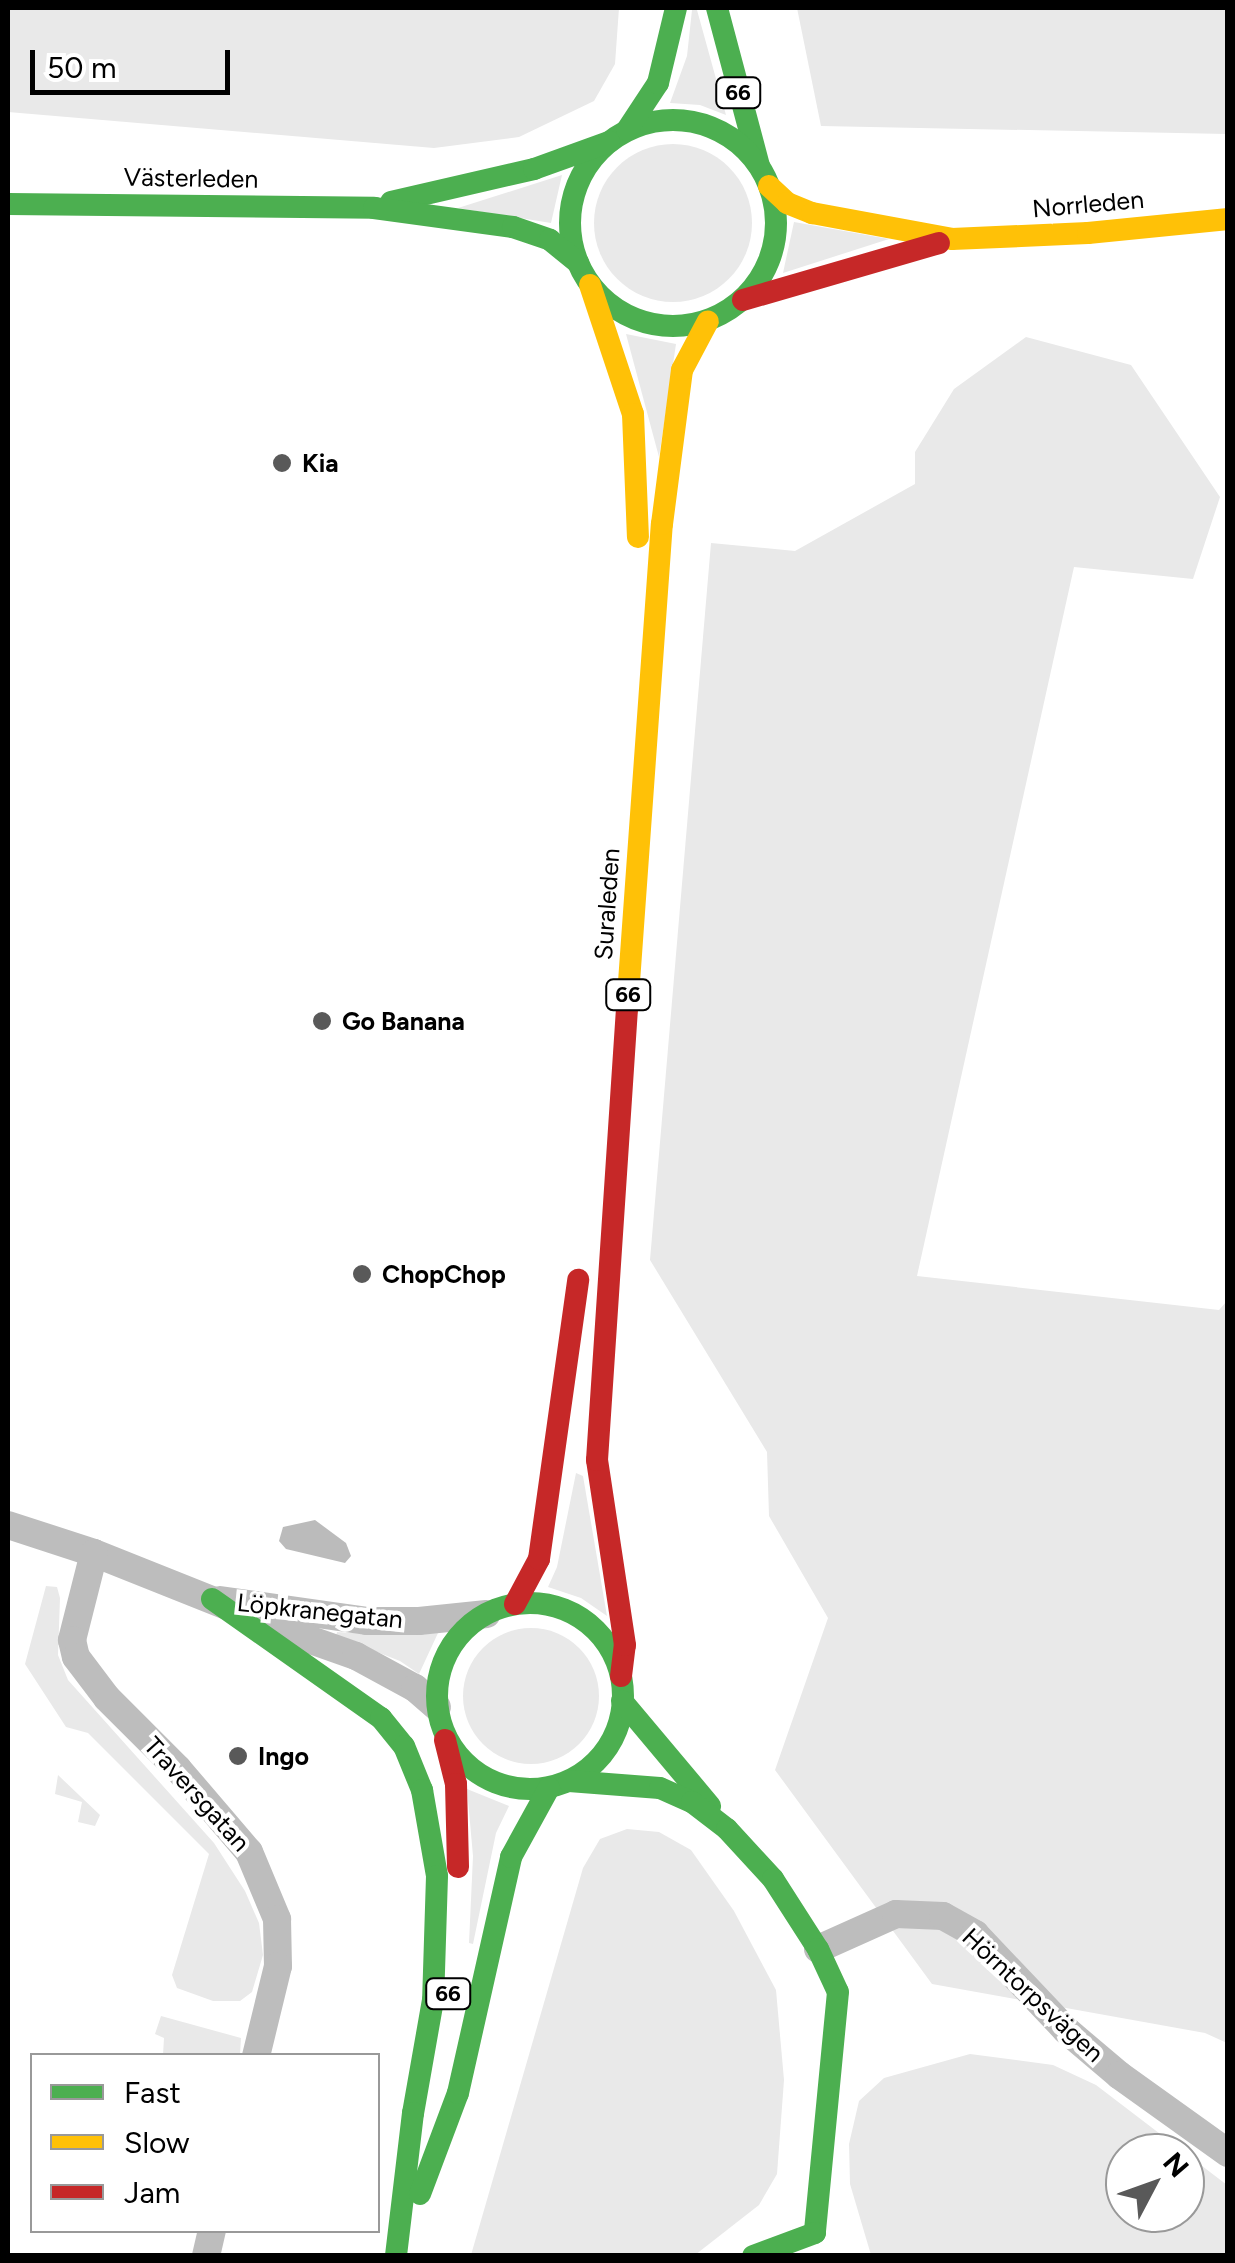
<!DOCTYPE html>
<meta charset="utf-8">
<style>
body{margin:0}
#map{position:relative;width:1235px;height:2263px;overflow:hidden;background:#fff;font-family:Figtree,sans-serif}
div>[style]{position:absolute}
.green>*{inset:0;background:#e9e9e9}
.round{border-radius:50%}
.water>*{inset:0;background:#bbb}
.street>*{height:28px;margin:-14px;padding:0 14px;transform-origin:14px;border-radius:14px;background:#bdbdbd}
.fast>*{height:22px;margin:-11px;padding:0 11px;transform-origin:11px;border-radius:11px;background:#4caf50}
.fast>.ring{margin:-11px;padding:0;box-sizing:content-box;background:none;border:22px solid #4caf50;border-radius:50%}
.slow>*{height:22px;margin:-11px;padding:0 11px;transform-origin:11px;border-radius:11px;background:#ffc107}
.jam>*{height:22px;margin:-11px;padding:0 11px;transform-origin:11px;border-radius:11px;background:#c62828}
.dots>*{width:28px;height:28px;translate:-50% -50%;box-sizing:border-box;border:5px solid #fff;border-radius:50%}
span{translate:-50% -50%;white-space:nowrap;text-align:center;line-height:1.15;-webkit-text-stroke:8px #fff;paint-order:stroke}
.shield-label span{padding:2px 8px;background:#fff;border:2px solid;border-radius:8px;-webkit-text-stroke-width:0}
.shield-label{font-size:22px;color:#000;font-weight:700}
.street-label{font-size:25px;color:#000}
.poi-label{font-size:25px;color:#000;font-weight:700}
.left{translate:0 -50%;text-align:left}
.frame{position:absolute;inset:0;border:10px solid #000;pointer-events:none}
.legend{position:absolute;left:30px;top:2053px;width:350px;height:180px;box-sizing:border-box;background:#fff;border:2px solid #999;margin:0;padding:12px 18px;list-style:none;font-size:30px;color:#000}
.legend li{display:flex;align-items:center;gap:20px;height:50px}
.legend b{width:50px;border:2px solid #999}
.north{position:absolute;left:1105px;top:2133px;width:100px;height:100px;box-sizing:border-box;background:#fff;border:2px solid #999;border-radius:50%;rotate:49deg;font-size:28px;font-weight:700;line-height:40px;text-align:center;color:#000}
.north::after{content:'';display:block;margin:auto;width:35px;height:45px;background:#595959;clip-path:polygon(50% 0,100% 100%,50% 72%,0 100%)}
.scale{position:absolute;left:30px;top:50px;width:200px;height:45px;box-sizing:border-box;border:5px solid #000;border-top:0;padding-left:12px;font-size:30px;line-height:35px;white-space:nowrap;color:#000;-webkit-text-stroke:8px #fff;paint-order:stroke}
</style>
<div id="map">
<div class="green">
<i style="clip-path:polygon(8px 8px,619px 8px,615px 64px,594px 101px,519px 137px,434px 148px,8px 112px)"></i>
<i style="clip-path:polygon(797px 8px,1227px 8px,1227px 134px,821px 126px)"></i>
<i style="clip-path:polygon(692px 10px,697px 10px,726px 115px,700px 105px,670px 103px,687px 56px)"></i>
<i class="round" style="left:594px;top:144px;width:158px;height:158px"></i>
<i style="clip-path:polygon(562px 175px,551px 223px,458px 208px)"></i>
<i style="clip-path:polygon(794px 222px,889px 239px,783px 273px)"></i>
<i style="clip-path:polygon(626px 334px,676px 344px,659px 457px)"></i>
<i style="clip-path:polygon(1026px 337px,1131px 365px,1220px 497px,1193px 579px,1074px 567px,917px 1276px,1219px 1310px,1227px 1301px,1227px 2043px,1205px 2033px,932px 1984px,775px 1770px,828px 1618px,769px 1516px,767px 1452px,650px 1260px,711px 543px,795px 551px,915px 484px,915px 452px,954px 389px)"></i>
<i style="clip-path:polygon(576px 1473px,583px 1476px,607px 1616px,581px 1598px,548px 1587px,557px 1567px)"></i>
<i style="clip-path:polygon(46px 1586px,57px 1587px,60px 1598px,58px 1655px,68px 1680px,214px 1843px,245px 1891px,259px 1923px,263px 1955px,252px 1992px,240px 2001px,213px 2001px,177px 1988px,172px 1975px,209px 1854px,88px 1733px,66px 1727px,25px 1664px)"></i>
<i class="round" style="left:463px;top:1628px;width:136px;height:136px"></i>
<i style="clip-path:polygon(337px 1632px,385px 1635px,438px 1633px,419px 1674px,400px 1661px,336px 1636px)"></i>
<i style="clip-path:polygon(58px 1775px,100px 1815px,95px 1826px,78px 1822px,82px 1802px,55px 1794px)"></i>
<i style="clip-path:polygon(467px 1789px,509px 1806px,496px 1833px,473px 1944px,469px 1943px,473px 1856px)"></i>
<i style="clip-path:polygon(627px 1829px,659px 1832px,691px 1850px,734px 1911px,776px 1990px,784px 2080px,777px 2174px,759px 2205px,695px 2255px,471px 2255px,583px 1868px,600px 1839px)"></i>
<i style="clip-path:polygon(161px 2016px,241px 2038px,240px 2055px,163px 2055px,164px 2038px,155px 2034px)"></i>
<i style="clip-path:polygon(evenodd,970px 2054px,1053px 2065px,1096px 2085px,1227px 2185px,1227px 2255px,871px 2255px,850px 2184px,849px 2144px,859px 2101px,884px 2078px,970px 2054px,1125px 2153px,1185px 2153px,1185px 2213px,1125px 2213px,1125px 2153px)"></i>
</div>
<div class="water">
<i style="clip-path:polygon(315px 1520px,346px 1543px,351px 1556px,345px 1563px,286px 1549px,279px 1541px,283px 1527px)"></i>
</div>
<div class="street">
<i style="left:8px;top:1525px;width:90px;rotate:18deg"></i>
<i style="left:94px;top:1553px;width:141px;rotate:21.7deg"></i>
<i style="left:94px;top:1553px;width:90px;rotate:104.2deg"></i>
<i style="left:72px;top:1640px;width:17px;rotate:77deg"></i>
<i style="left:76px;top:1657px;width:51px;rotate:52.9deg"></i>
<i style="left:107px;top:1698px;width:100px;rotate:45deg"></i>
<i style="left:178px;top:1769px;width:109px;rotate:49.5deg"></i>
<i style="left:249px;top:1852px;width:73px;rotate:67.3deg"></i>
<i style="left:277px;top:1919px;width:47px;rotate:88.8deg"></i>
<i style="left:278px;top:1966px;width:93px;rotate:103.7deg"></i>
<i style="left:220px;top:1600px;width:148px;rotate:8.1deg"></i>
<i style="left:367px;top:1621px;width:52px"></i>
<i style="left:419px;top:1621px;width:68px;rotate:-5.9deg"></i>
<i style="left:274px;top:1627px;width:87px;rotate:19.5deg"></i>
<i style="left:356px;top:1656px;width:67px;rotate:28.5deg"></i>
<i style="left:415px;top:1688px;width:29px;rotate:41deg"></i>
<i style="left:818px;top:1949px;width:85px;rotate:-24.2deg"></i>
<i style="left:896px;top:1914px;width:47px;rotate:2.4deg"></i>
<i style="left:943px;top:1916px;width:37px;rotate:29deg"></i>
<i style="left:975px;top:1934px;width:132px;rotate:46.5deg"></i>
<i style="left:1066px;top:2030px;width:70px;rotate:40.3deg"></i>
<i style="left:1119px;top:2075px;width:134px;rotate:35.6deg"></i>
<i style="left:206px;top:2256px;width:27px;rotate:-77deg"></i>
</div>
<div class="fast">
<i style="left:717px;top:8px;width:163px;rotate:75.1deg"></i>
<i class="ring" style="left:570px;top:120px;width:184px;height:184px"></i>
<i style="left:627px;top:130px;width:56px;rotate:-56.6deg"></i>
<i style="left:658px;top:83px;width:77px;rotate:-76.5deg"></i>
<i style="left:391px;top:202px;width:147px;rotate:-13deg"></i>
<i style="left:534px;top:169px;width:80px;rotate:-19.8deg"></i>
<i style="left:8px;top:204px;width:366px;rotate:0.6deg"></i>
<i style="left:374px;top:208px;width:140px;rotate:7.8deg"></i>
<i style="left:513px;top:227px;width:39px;rotate:19deg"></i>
<i style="left:550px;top:240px;width:36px;rotate:39deg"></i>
<i style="left:212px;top:1599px;width:207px;rotate:35.2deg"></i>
<i style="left:381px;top:1718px;width:36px;rotate:51deg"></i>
<i style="left:404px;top:1746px;width:48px;rotate:67.8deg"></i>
<i style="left:422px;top:1790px;width:87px;rotate:80.1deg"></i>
<i style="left:437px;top:1876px;width:124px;rotate:91.8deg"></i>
<i style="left:433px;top:2000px;width:115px;rotate:100deg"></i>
<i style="left:413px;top:2113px;width:144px;rotate:96.8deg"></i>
<i class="ring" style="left:437px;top:1603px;width:164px;height:164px"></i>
<i style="left:622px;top:1701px;width:137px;rotate:50deg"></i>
<i style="left:569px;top:1781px;width:91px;rotate:4.4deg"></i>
<i style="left:660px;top:1788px;width:35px;rotate:24deg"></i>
<i style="left:692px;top:1802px;width:44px;rotate:37.6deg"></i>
<i style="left:727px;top:1829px;width:68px;rotate:47.4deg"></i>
<i style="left:773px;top:1879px;width:83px;rotate:57.3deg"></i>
<i style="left:818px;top:1949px;width:47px;rotate:65.1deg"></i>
<i style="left:838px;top:1992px;width:242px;rotate:95.5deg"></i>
<i style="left:815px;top:2233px;width:66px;rotate:159.6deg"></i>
<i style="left:420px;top:2194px;width:108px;rotate:-69.4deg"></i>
<i style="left:458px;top:2093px;width:242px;rotate:-77.3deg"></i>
<i style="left:511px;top:1857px;width:79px;rotate:-61.2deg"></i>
</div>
<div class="slow">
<i style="left:769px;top:186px;width:25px;rotate:43deg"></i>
<i style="left:787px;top:203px;width:27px;rotate:22deg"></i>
<i style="left:812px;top:213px;width:142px;rotate:10.5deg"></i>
<i style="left:952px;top:239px;width:136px;rotate:-2.5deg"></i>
<i style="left:1088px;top:233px;width:141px;rotate:-5.7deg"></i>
<i style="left:590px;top:285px;width:136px;rotate:71.6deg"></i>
<i style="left:633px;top:414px;width:123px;rotate:87.7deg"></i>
<i style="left:627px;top:1010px;width:487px;rotate:-85.9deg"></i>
<i style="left:662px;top:524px;width:155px;rotate:-82.6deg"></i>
<i style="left:682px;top:370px;width:55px;rotate:-62deg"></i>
</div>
<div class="jam">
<i style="left:743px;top:300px;width:204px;rotate:-16.2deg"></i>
<i style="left:515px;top:1604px;width:51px;rotate:-61.9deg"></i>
<i style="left:539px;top:1559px;width:282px;rotate:-82deg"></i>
<i style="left:621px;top:1676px;width:31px;rotate:-83deg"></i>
<i style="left:625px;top:1645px;width:187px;rotate:-98.6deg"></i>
<i style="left:597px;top:1460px;width:451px;rotate:-86.2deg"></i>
<i style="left:445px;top:1740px;width:45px;rotate:76deg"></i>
<i style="left:456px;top:1784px;width:83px;rotate:88.6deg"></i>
</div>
<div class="dots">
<i style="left:282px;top:463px;background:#595959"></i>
<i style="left:322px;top:1021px;background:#595959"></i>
<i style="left:362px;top:1274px;background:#595959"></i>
<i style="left:238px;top:1756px;background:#595959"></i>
</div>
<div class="shield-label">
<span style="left:738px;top:93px">66</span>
<span style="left:628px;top:995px">66</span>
<span style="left:448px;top:1994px">66</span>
</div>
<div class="street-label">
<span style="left:191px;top:178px;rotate:1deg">Västerleden</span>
<span style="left:1088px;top:204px;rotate:-5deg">Norrleden</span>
<span style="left:607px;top:904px;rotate:-86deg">Suraleden</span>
<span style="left:320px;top:1611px;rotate:6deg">Löpkranegatan</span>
<span style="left:197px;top:1794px;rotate:48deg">Traversgatan</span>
<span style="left:1033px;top:1995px;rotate:43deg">Hörntorpsvägen</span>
</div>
<div class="poi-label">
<span class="left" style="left:302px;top:463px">Kia</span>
<span class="left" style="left:342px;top:1021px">Go Banana</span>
<span class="left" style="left:382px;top:1274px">ChopChop</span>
<span class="left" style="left:258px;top:1756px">Ingo</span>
</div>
<div class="frame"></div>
<ul class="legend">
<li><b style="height:12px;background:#4caf50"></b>Fast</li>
<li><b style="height:12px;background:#ffc107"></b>Slow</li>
<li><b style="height:12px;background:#c62828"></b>Jam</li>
</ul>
<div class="north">N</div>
<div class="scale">50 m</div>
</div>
